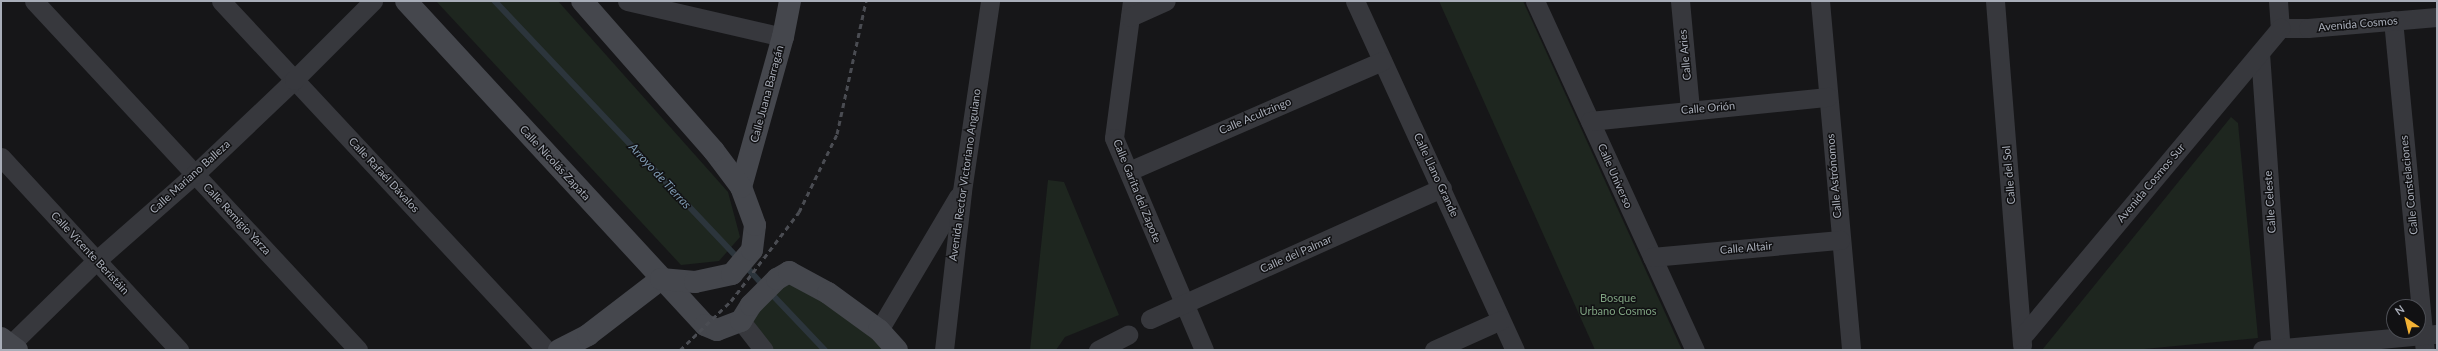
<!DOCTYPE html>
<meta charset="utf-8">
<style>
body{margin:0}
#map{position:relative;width:2438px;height:351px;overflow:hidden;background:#161618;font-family:Lato,sans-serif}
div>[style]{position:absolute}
.green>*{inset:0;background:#1e261f}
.stream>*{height:5.5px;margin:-2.75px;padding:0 2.75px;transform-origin:2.75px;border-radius:2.75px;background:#2c353c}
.street>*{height:19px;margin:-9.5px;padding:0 9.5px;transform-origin:9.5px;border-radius:9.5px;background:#37383d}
.secondary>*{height:22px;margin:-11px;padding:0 11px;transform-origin:11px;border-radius:11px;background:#45474d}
.rail>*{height:3px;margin-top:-1.5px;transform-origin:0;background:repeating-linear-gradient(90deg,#4a4c52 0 5px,transparent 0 9px)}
span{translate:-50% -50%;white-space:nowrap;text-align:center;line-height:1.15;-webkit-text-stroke:3px #111113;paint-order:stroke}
.street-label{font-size:11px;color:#a8adb8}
.park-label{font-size:11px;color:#7fa381}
.water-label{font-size:12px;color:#7f9bb3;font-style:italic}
.frame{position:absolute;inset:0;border:2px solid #a8adb8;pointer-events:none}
.north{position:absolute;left:2386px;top:299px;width:40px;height:40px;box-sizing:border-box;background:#111113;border:1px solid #4d4f55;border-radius:50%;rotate:325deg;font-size:11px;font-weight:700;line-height:16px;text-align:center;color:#a8adb8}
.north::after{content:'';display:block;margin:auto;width:14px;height:18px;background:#f2b134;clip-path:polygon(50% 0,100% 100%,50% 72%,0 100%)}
</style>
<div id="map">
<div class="green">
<i style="clip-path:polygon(436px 1px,558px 1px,728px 192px,740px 237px,719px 261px,681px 265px)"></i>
<i style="clip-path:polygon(1439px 1px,1523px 1px,1682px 350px,1595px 350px)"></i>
<i style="clip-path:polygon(2231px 117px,2238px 123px,2258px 338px,2134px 350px,2042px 350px)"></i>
<i style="clip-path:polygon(1048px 180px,1064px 182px,1119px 315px,1065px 337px,1056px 350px,1030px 350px)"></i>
<i style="clip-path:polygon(788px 283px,814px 289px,869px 335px,883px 350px,767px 350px,750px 329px,763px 297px)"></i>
</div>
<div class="stream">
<i style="left:495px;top:1px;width:354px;rotate:46.6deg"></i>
<i style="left:746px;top:266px;width:27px;rotate:48deg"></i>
<i style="left:770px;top:292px;width:80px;rotate:46.5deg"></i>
</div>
<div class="street">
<i style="left:34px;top:1px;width:476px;rotate:47.1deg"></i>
<i style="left:221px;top:1px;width:477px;rotate:47deg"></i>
<i style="left:627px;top:1px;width:160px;rotate:13deg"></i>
<i style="left:1132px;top:1px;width:138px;rotate:97.5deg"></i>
<i style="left:1114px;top:138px;width:230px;rotate:67deg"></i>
<i style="left:1355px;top:1px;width:384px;rotate:65.4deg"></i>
<i style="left:1535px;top:1px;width:384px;rotate:65.4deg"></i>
<i style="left:1680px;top:1px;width:108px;rotate:84.7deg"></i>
<i style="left:1820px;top:1px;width:350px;rotate:84.9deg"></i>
<i style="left:1995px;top:1px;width:345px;rotate:85.5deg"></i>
<i style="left:2278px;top:1px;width:27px;rotate:86deg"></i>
<i style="left:1130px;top:17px;width:39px;rotate:-24deg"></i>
<i style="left:2393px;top:20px;width:332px;rotate:84.5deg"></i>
<i style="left:2280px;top:28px;width:28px"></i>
<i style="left:2308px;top:28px;width:129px;rotate:-4.9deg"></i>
<i style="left:2260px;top:53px;width:298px;rotate:86deg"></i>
<i style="left:1590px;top:121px;width:239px;rotate:-5.8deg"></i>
<i style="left:1px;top:157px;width:263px;rotate:47.3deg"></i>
<i style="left:1129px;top:171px;width:276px;rotate:-23.5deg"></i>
<i style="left:1652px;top:257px;width:189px;rotate:-5.2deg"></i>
<i style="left:1150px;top:319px;width:320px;rotate:-24.2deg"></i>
<i style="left:741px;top:321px;width:37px;rotate:52deg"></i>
<i style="left:879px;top:330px;width:155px;rotate:-59.3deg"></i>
<i style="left:2022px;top:337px;width:403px;rotate:-50.1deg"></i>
<i style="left:5px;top:350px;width:129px;rotate:-44.4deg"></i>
<i style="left:97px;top:260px;width:130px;rotate:-41.3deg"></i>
<i style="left:195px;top:174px;width:137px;rotate:-43.5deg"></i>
<i style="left:294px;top:80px;width:112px;rotate:-45deg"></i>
<i style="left:944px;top:350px;width:160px;rotate:-83.5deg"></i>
<i style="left:962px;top:191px;width:192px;rotate:-81.6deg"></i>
<i style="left:1098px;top:350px;width:34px;rotate:-27deg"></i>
<i style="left:1434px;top:350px;width:73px;rotate:-24.1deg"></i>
<i style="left:2262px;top:350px;width:175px;rotate:-5.3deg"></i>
</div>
<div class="secondary">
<i style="left:406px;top:1px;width:441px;rotate:47.3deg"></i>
<i style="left:705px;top:325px;width:13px;rotate:23deg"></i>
<i style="left:717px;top:330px;width:26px;rotate:-21deg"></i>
<i style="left:741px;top:321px;width:19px;rotate:-58deg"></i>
<i style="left:751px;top:305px;width:37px;rotate:-45deg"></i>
<i style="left:777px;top:279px;width:14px;rotate:-30deg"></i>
<i style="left:789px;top:272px;width:44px;rotate:28.3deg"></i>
<i style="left:828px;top:293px;width:63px;rotate:36deg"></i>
<i style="left:879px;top:330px;width:27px;rotate:48deg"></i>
<i style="left:741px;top:187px;width:156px;rotate:-74.4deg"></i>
<i style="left:783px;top:37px;width:37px;rotate:-79deg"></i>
<i style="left:1px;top:338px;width:20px;rotate:37deg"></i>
<i style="left:559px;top:350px;width:33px;rotate:-27deg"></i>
<i style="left:588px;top:335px;width:92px;rotate:-37.5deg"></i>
<i style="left:661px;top:279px;width:34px;rotate:5deg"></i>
<i style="left:695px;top:282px;width:38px;rotate:-12deg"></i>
<i style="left:732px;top:274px;width:31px;rotate:-50deg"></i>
<i style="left:752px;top:250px;width:25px;rotate:-83deg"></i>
<i style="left:755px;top:225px;width:40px;rotate:-110.2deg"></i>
<i style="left:741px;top:187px;width:45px;rotate:-126.9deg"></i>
<i style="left:714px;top:151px;width:200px;rotate:-131.3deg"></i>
</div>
<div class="rail">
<i style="left:680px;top:350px;width:71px;rotate:-43.9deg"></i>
<i style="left:731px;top:301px;width:112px;rotate:-52.6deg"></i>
<i style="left:799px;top:212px;width:87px;rotate:-64deg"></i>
<i style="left:837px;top:134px;width:136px;rotate:-77.7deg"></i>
</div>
<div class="street-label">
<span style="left:2358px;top:24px;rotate:-5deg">Avenida Cosmos</span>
<span style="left:1685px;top:55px;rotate:-95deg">Calle Aries</span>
<span style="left:767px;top:94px;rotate:-75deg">Calle Juana Barragán</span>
<span style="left:1708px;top:108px;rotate:-5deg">Calle Orión</span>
<span style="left:1255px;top:116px;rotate:-23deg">Calle Acultzingo</span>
<span style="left:555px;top:163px;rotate:47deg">Calle Nicolás Zapata</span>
<span style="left:384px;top:175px;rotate:47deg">Calle Rafaél Dávalos</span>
<span style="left:965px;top:175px;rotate:-82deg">Avenida Rector Victoriano Anguiano</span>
<span style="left:1436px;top:175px;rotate:65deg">Calle Llano Grande</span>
<span style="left:2009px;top:175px;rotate:-95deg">Calle del Sol</span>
<span style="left:1615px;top:176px;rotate:66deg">Calle Universo</span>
<span style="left:1834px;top:176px;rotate:-95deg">Calle Astrónomos</span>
<span style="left:190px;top:177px;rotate:-42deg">Calle Mariano Balleza</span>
<span style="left:2151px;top:183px;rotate:-50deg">Avenida Cosmos Sur</span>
<span style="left:2409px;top:185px;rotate:-96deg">Calle Constelaciones</span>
<span style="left:1137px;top:191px;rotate:68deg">Calle Garita del Zapote</span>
<span style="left:2270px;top:202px;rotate:-94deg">Calle Celeste</span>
<span style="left:237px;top:219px;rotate:47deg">Calle Remigio Yarza</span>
<span style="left:1746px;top:248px;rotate:-5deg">Calle Altair</span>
<span style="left:90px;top:253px;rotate:47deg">Calle Vicente Beristáin</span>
<span style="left:1296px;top:254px;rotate:-24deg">Calle del Palmar</span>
</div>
<div class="park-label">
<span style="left:1618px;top:305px">Bosque<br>Urbano Cosmos</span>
</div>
<div class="water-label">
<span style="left:660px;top:176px;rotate:47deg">Arroyo de Tierras</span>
</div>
<div class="frame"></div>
<div class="north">N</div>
</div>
